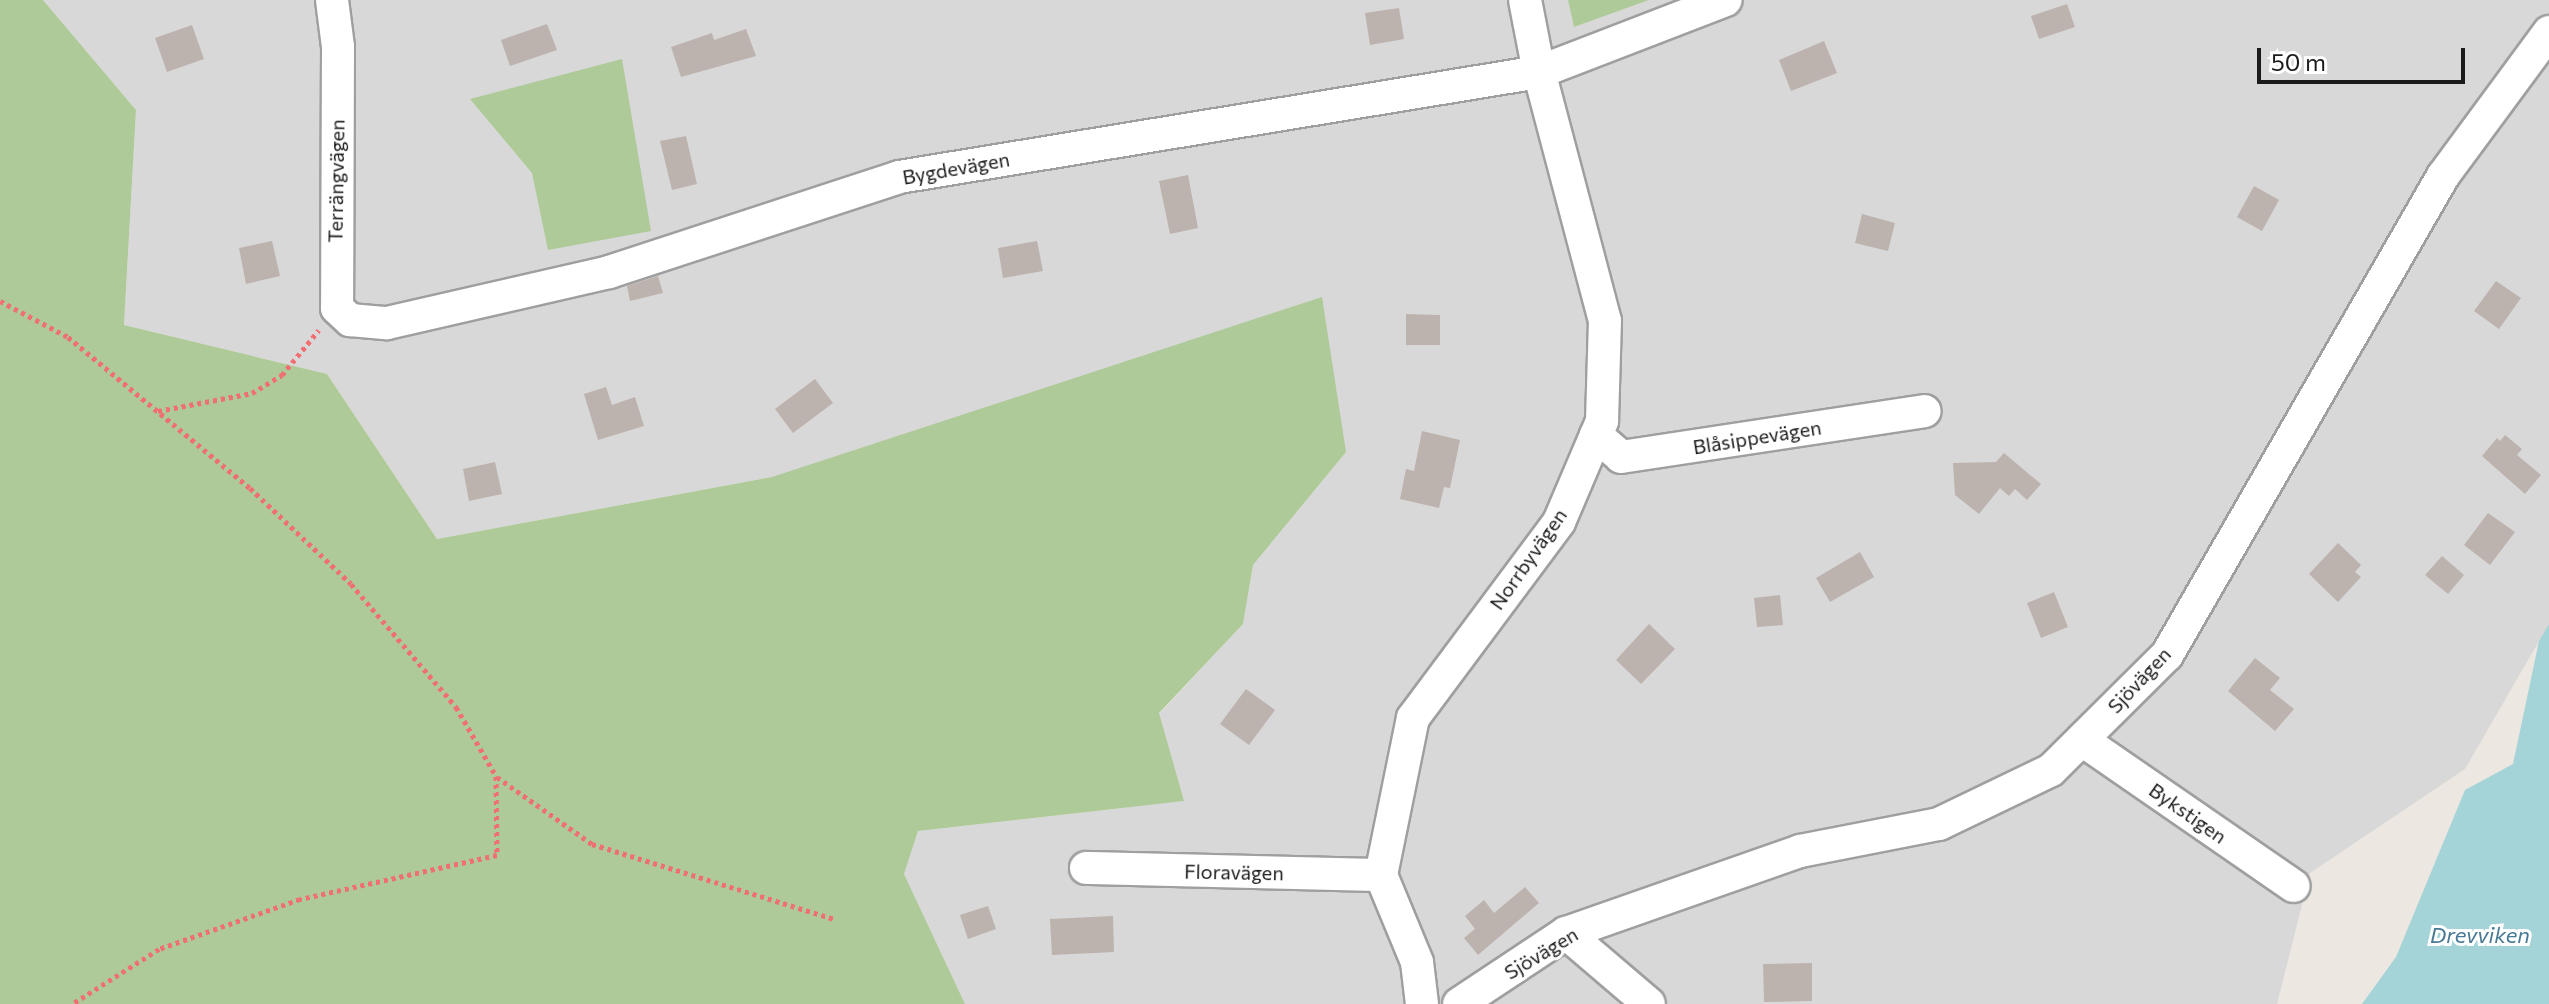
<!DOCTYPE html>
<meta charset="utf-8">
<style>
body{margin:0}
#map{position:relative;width:2549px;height:1004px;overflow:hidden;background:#ece7e1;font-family:Commissioner,sans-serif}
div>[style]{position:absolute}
.residential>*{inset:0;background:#d9d8d9}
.forest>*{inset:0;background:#adca98}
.water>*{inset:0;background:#a4d3d8}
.building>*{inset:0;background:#bcb2ae}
.path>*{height:5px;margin-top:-2.5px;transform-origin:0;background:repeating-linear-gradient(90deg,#f16e71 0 4px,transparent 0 8px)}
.roads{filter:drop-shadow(2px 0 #9f9f9f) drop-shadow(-2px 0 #9f9f9f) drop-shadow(0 2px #9f9f9f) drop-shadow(0 -2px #9f9f9f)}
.street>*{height:32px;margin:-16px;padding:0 16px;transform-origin:16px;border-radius:16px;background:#fff}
span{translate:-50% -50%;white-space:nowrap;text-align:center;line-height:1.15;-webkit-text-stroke:6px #fff;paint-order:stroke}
.street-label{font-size:20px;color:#1b1b1b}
.water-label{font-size:22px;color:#487995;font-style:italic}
.scale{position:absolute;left:2257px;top:48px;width:208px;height:36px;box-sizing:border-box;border:4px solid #1b1b1b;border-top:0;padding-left:10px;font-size:24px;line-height:28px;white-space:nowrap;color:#1b1b1b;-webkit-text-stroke:6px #fff;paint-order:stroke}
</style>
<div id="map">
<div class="residential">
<i style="clip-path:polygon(43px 0,1568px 0,1574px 27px,1649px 0,2549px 0,2549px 624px,2465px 769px,2310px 873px,2277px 1004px,965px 1004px,904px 874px,918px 831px,1183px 801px,1159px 714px,1243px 624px,1253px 565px,1346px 452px,772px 477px,437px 539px,327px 374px,124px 325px,136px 110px)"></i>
</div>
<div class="forest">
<i style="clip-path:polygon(0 0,43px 0,136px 110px,124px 325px,327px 374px,437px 539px,772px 477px,1322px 297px,1346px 452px,1253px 565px,1243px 624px,1159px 713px,1184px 801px,918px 831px,904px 874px,965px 1004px,0 1004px)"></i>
<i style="clip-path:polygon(1568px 0,1649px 0,1574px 27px)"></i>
<i style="clip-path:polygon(622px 59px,651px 231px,548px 250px,532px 173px,470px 99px)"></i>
</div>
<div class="water">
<i style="clip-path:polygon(2549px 624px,2549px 1004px,2362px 1004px,2396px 957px,2465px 790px,2513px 764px,2539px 641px)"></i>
</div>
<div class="building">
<i style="clip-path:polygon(2067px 4px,2075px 27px,2039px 39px,2031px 16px)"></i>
<i style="clip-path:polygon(1399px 8px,1404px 39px,1370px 45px,1365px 13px)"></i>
<i style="clip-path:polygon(547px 24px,557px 50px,510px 66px,501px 40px)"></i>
<i style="clip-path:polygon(192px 25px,204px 59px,167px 72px,155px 38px)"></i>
<i style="clip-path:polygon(746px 29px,756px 56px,681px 77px,671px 47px,712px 33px,714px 40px)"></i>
<i style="clip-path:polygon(1824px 41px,1837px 73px,1791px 91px,1779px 60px)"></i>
<i style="clip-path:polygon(686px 136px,697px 184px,672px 190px,660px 141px)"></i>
<i style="clip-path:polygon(1188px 175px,1198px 228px,1170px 234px,1159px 181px)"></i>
<i style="clip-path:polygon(2254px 186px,2279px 200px,2262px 231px,2237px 217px)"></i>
<i style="clip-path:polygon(1862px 214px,1895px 223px,1888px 251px,1855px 243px)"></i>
<i style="clip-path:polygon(272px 241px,280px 276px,246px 284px,239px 248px)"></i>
<i style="clip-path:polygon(1037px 241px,1043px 271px,1003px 278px,998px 248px)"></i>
<i style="clip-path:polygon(658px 276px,663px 293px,630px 301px,627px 286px)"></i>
<i style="clip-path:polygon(2496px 281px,2521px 298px,2499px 329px,2474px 311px)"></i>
<i style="clip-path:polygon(1406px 314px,1440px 315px,1440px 345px,1406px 345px)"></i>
<i style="clip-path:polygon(815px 379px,833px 403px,793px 433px,775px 409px)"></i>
<i style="clip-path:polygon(606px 387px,612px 405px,635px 397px,644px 426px,598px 440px,584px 394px)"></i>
<i style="clip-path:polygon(1422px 431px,1460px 440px,1450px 488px,1444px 487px,1439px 508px,1400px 499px,1406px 469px,1414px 471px)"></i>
<i style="clip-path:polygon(2505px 435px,2522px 449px,2517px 455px,2541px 475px,2525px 494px,2482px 456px,2497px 438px,2500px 441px)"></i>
<i style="clip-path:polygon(2004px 453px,2041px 484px,2027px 500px,2015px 489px,2009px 496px,2000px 488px,1979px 514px,1955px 495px,1953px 463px,1996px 462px)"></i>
<i style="clip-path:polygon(495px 462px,502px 494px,469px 501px,463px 469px)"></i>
<i style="clip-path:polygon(2488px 513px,2515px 532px,2490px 565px,2464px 545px)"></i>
<i style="clip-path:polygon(2338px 543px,2361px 565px,2355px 572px,2361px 577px,2338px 602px,2309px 574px)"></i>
<i style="clip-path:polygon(1860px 552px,1874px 577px,1830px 602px,1816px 578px)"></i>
<i style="clip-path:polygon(2442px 556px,2464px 575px,2448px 594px,2425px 575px)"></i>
<i style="clip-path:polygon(2054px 592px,2068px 627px,2041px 638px,2027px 603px)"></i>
<i style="clip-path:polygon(1780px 595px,1783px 625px,1757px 627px,1754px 598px)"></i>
<i style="clip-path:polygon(1649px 624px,1675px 649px,1641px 684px,1616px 660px)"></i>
<i style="clip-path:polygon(2255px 658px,2280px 678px,2270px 690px,2294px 709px,2275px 731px,2228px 691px)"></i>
<i style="clip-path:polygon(1246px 689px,1275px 710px,1249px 745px,1220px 724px)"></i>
<i style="clip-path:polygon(1525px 887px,1539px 903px,1478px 955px,1464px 938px,1475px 929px,1465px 916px,1484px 900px,1494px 913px)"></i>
<i style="clip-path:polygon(988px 906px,996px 929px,968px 939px,960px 915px)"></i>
<i style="clip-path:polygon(1113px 916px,1114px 952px,1052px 955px,1050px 919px)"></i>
<i style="clip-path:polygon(1812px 963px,1812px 1001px,1764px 1002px,1763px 964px)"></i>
</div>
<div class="path">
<i style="left:0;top:301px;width:77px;rotate:27.9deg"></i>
<i style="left:68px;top:337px;width:236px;rotate:39.7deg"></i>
<i style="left:250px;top:488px;width:139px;rotate:43.5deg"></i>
<i style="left:351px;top:584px;width:162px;rotate:49.5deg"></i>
<i style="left:456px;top:707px;width:80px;rotate:59.9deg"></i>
<i style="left:496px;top:776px;width:79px;rotate:89.3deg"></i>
<i style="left:497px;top:855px;width:202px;rotate:167.4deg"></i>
<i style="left:300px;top:899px;width:150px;rotate:160.5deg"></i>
<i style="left:159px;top:949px;width:103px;rotate:147.7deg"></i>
<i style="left:158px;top:411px;width:96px;rotate:-10.8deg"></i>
<i style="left:252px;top:393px;width:35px;rotate:-31deg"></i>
<i style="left:282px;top:375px;width:58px;rotate:-50.6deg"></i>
<i style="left:497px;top:777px;width:116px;rotate:35.2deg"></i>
<i style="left:592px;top:844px;width:253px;rotate:17.2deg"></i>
</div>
<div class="roads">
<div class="street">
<i style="left:332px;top:0;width:47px;rotate:82.7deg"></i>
<i style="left:338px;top:47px;width:261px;rotate:90.2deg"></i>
<i style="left:337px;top:308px;width:18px;rotate:43deg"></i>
<i style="left:350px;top:320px;width:37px;rotate:5deg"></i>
<i style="left:387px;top:323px;width:228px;rotate:-12.9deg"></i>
<i style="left:609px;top:272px;width:305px;rotate:-18.1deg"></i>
<i style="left:899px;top:177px;width:649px;rotate:-9.32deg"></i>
<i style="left:1539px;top:72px;width:200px;rotate:-21.1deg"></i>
<i style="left:1596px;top:435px;width:33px;rotate:41deg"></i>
<i style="left:1621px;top:457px;width:307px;rotate:-8.6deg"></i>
<i style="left:2082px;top:740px;width:257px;rotate:34.6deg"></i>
<i style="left:1086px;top:868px;width:295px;rotate:1.4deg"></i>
<i style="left:1566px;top:933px;width:109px;rotate:40.5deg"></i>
<i style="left:1422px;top:1004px;width:42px;rotate:-96.8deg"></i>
<i style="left:1417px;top:962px;width:94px;rotate:-112.5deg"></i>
<i style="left:1381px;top:875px;width:160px;rotate:-78.5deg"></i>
<i style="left:1413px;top:718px;width:244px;rotate:-53.3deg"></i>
<i style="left:1559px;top:522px;width:110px;rotate:-66.9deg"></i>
<i style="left:1602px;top:421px;width:100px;rotate:-88.3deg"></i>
<i style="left:1605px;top:321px;width:258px;rotate:-104.8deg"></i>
<i style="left:1539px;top:72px;width:73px;rotate:-101deg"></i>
<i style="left:1459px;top:1004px;width:128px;rotate:-33.6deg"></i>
<i style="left:1566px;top:933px;width:248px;rotate:-19.3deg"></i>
<i style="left:1800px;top:851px;width:142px;rotate:-11deg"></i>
<i style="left:1939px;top:824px;width:124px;rotate:-25.7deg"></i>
<i style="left:2051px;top:770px;width:163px;rotate:-44.8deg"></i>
<i style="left:2167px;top:655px;width:553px;rotate:-60.05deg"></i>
<i style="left:2443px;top:176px;width:179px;rotate:-53.6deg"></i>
</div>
</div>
<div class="street-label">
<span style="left:956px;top:168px;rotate:-10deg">Bygdevägen</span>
<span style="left:336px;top:181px;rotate:-89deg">Terrängvägen</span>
<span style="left:1757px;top:437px;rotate:-9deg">Blåsippevägen</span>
<span style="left:1528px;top:559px;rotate:-55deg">Norrbyvägen</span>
<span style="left:2139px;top:680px;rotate:-47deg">Sjövägen</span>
<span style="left:2188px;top:813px;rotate:35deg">Bykstigen</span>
<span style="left:1234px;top:872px;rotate:1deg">Floravägen</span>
<span style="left:1541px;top:953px;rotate:-31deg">Sjövägen</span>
</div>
<div class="water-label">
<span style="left:2480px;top:935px">Drevviken</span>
</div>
<div class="scale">50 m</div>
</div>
